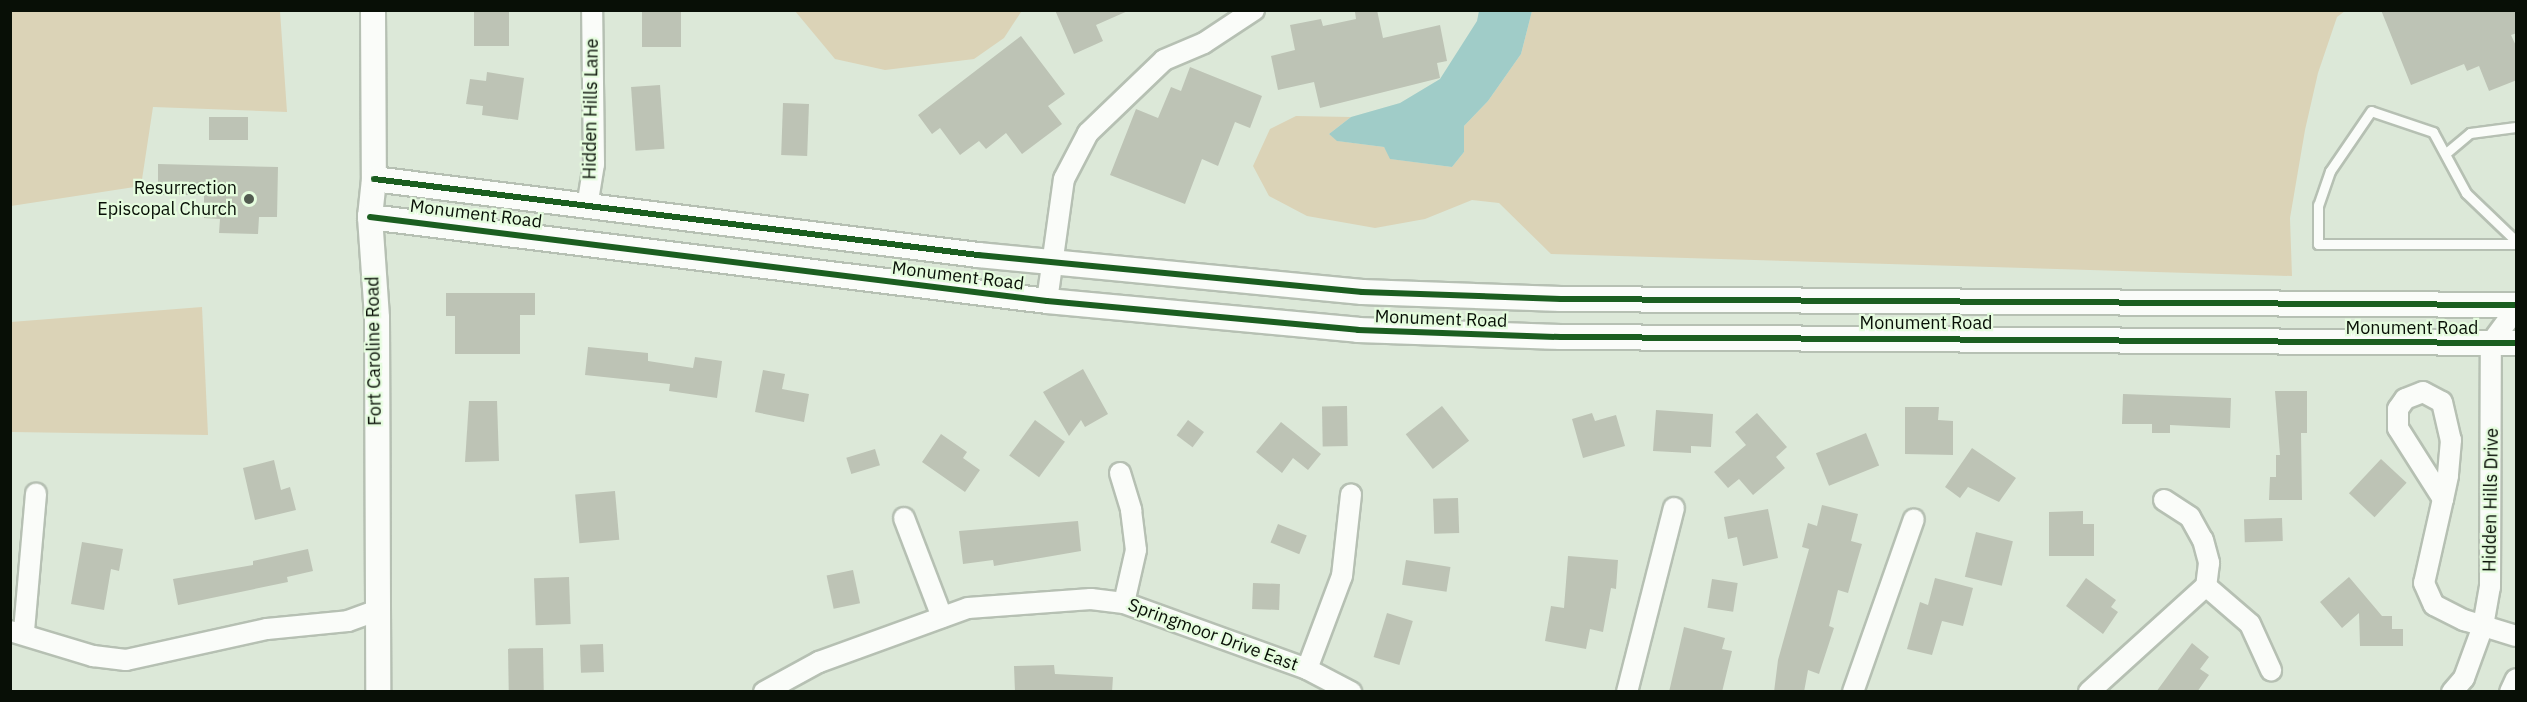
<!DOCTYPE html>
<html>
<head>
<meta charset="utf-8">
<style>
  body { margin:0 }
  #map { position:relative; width:2527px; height:702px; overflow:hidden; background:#dce8d8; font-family:"IBM Plex Sans",sans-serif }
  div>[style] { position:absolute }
  .green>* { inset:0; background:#dbd3b7 }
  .water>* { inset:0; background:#a0ccc8 }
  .building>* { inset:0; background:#bdc3b5; transform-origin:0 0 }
  .roads { filter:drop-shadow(2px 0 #b6c0b3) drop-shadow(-2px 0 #b6c0b3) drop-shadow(0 2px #b6c0b3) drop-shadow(0 -2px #b6c0b3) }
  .service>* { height:9px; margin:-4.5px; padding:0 4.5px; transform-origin:4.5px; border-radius:4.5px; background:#fafcf9 }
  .minor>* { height:20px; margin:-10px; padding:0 10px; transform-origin:10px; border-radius:10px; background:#fafcf9 }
  .tertiary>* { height:24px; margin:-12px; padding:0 12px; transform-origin:12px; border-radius:12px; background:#fafcf9 }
  .cycleway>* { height:6px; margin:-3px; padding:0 3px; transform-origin:3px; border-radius:3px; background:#1b5e20 }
  .dots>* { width:16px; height:16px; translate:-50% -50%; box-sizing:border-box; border:3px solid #e5fcde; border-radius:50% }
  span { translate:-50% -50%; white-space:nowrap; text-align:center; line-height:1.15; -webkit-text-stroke:4.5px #e5fcde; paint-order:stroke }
  .street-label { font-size:18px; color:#080f06 }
  .poi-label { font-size:18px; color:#080f06 }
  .right { translate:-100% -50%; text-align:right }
  .frame { position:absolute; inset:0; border:12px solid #080f06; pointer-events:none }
</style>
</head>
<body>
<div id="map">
  <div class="green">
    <i style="clip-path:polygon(11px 10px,280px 11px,287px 112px,153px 107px,141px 186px,11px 206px)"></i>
    <i style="clip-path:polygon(795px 11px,1021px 10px,1021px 12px,1004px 38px,974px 59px,885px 70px,835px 59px)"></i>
    <i style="clip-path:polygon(1532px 11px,2345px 11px,2337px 17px,2318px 73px,2305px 130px,2290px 218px,2292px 276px,1551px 254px,1499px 203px,1472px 200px,1425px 219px,1375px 228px,1307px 216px,1269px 196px,1253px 166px,1270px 129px,1296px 116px,1351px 117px,1329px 134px,1338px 141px,1384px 147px,1391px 159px,1452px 167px,1464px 152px,1464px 126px,1488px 101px,1521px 54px)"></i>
    <i style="clip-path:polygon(202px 307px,208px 435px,11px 432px,11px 322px)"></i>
  </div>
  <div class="water">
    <i style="clip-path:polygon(1479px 11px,1532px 11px,1521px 54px,1488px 101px,1464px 126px,1464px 152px,1452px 167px,1390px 159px,1384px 147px,1337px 141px,1329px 134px,1351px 117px,1400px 103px,1440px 79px,1477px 21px)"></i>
  </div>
  <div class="building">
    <i style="left:474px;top:10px;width:35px;height:36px"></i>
    <i style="left:642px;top:10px;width:39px;height:37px"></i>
    <i style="clip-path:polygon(1055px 10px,1130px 10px,1096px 25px,1103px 41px,1074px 54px)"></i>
    <i style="clip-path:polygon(1377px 10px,1383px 38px,1440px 25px,1447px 61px,1437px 63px,1440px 78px,1320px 108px,1314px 82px,1278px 90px,1271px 56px,1295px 50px,1290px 25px,1321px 19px,1323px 26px,1356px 19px,1355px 12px)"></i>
    <i style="clip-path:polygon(2381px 10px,2517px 10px,2517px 33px,2511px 35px,2517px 48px,2517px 80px,2489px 91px,2479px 66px,2467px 71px,2464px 64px,2411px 85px)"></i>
    <i style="clip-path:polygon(1021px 36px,1065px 94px,1048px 106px,1062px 124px,1022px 154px,1006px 133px,986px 149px,979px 141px,960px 155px,940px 128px,932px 134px,918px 115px)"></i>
    <i style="clip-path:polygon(1190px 67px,1262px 96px,1250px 128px,1235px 122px,1218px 166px,1202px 159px,1185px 204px,1110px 175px,1136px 109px,1158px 118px,1171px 87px,1181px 91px)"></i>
    <i style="clip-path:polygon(487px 72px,524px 78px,518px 120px,482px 115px,483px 106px,466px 104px,470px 79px,486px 81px)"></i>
    <i style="left:660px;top:85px;width:64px;height:29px;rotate:86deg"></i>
    <i style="left:783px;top:103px;width:26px;height:52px;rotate:2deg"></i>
    <i style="left:209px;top:117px;width:39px;height:23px"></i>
    <i style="clip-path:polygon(158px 164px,278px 167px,277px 217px,259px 217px,258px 234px,219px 233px,220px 219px,204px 218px,204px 195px,158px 195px)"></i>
    <i style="clip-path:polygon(446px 293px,535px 293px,535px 315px,520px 315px,520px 354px,455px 354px,455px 316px,446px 316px)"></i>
    <i style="clip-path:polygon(588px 347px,648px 353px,648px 361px,693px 368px,695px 357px,722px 361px,717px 398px,669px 391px,670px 384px,585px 375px)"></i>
    <i style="clip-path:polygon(1083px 369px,1108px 414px,1085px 427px,1081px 420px,1069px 436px,1043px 392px)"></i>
    <i style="clip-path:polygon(763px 370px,785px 374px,782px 389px,809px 394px,804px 422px,755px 412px)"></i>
    <i style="clip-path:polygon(2275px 391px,2307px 391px,2307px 433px,2301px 433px,2302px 500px,2269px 500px,2270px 477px,2276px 477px,2276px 455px,2280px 455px)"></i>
    <i style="clip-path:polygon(2123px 394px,2231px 398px,2230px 428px,2170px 425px,2170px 433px,2152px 433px,2152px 424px,2122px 424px)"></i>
    <i style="clip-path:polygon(469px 401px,497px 401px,499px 461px,465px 462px)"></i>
    <i style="left:1347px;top:406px;width:40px;height:25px;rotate:89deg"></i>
    <i style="left:1442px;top:406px;width:44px;height:46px;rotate:52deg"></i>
    <i style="clip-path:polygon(1905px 407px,1939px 407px,1938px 420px,1953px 421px,1953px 455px,1905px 454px)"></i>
    <i style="clip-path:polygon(1656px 410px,1713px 414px,1711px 447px,1691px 446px,1691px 453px,1653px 451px)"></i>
    <i style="clip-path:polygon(1592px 413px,1595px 421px,1616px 415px,1625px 446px,1583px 458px,1572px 419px)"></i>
    <i style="clip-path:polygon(1757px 413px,1787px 447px,1776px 457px,1785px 468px,1753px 495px,1739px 479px,1728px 488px,1714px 472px,1746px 445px,1735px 432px)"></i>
    <i style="left:1035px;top:420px;width:37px;height:44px;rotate:36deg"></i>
    <i style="left:1188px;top:420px;width:20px;height:19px;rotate:37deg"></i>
    <i style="clip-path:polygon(1281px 422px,1321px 454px,1308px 470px,1293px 458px,1282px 473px,1256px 452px)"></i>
    <i style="left:1866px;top:433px;width:35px;height:54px;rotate:68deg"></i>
    <i style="clip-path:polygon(941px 434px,967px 452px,963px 458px,980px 470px,965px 492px,922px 462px)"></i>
    <i style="clip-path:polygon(1972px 448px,2016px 478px,1999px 502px,1968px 487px,1960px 498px,1945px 487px)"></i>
    <i style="left:875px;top:449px;width:17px;height:30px;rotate:73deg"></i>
    <i style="left:2381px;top:459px;width:35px;height:47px;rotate:43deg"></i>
    <i style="clip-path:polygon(274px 460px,281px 490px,290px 487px,296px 510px,255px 520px,243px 468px)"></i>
    <i style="left:615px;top:491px;width:49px;height:40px;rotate:85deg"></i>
    <i style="left:1458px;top:498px;width:35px;height:25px;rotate:88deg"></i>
    <i style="clip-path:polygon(1822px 505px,1858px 514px,1851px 541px,1862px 544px,1857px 561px,1848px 593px,1838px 590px,1829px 626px,1834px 628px,1819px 674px,1808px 670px,1804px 692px,1774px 692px,1778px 660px,1809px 549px,1802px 547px,1808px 523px,1817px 526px)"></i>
    <i style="clip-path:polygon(1768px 509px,1778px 558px,1743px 566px,1737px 537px,1728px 539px,1724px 517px)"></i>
    <i style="clip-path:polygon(2083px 511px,2083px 524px,2094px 524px,2094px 556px,2049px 556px,2049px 512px)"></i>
    <i style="left:2282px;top:518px;width:23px;height:38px;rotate:88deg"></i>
    <i style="clip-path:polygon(1078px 521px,1081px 551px,994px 566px,993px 560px,963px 564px,959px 531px)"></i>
    <i style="left:1278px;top:524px;width:31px;height:20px;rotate:22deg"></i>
    <i style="left:1976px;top:532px;width:38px;height:46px;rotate:14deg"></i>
    <i style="clip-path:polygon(82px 542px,123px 549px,119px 571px,111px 569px,104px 610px,71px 604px)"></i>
    <i style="clip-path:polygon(308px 549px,313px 571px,287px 577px,288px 582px,178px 605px,173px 579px,253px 565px,253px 561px)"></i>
    <i style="clip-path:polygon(1568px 556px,1618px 560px,1616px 589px,1611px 588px,1603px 632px,1590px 629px,1586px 649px,1545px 641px,1551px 606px,1564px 608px)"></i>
    <i style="left:1406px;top:560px;width:45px;height:25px;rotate:9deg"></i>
    <i style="left:853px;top:570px;width:34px;height:27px;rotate:78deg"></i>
    <i style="left:569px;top:577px;width:47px;height:35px;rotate:88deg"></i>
    <i style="clip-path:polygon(2349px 577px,2382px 616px,2392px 616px,2392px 629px,2403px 629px,2403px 646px,2360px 646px,2359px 613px,2342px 628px,2320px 602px)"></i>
    <i style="clip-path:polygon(1935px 578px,1973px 588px,1963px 626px,1942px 621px,1932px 655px,1907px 649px,1920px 602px,1928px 605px)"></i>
    <i style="clip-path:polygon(2086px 578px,2116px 600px,2111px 607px,2118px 612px,2103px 634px,2066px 606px)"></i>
    <i style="left:1712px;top:579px;width:26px;height:29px;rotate:9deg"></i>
    <i style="left:1253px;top:583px;width:27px;height:26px;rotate:2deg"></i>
    <i style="left:1387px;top:613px;width:27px;height:46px;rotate:17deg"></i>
    <i style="clip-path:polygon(1684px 627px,1725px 638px,1722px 649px,1732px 651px,1722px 692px,1669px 692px)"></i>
    <i style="clip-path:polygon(2192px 643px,2209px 657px,2200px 669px,2209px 675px,2197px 692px,2156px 692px)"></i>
    <i style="left:603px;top:644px;width:28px;height:23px;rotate:88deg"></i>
    <i style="left:543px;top:648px;width:44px;height:35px;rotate:89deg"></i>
    <i style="clip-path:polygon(1054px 665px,1055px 674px,1113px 677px,1112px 692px,1015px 692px,1014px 666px)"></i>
  </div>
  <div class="roads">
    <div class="service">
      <i style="left:2446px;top:153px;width:31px;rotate:-40deg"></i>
      <i style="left:2470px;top:133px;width:46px;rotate:-7.4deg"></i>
      <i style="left:2516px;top:241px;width:69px;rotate:-136.2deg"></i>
      <i style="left:2466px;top:193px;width:69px;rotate:-118.4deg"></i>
      <i style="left:2433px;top:132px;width:65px;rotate:-161.3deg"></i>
      <i style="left:2371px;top:111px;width:73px;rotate:124.3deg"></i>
      <i style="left:2330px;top:171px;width:36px;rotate:109deg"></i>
      <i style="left:2318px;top:205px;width:39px;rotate:90deg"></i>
      <i style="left:2318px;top:244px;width:198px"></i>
    </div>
    <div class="minor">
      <i style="left:587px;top:207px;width:44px;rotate:-80.8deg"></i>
      <i style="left:594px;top:164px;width:154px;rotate:-90.7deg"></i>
      <i style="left:1047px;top:301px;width:123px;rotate:-82.1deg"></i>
      <i style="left:1064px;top:179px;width:52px;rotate:-62.4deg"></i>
      <i style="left:1088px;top:133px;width:105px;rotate:-43.8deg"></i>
      <i style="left:1164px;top:60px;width:43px;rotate:-23deg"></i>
      <i style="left:1204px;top:43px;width:60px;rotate:-33.4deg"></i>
      <i style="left:1120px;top:473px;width:39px;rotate:73deg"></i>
      <i style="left:1131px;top:510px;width:40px;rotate:82.9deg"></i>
      <i style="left:1136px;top:550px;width:54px;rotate:102.8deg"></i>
      <i style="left:2443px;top:499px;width:84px;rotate:-122.4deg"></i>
      <i style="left:2398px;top:428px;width:19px;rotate:-90deg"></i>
      <i style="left:2398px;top:409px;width:12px;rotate:-55deg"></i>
      <i style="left:2405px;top:399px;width:19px;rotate:-21deg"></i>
      <i style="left:2423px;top:392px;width:21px;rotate:28deg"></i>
      <i style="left:2442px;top:402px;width:39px;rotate:77deg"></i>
      <i style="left:2451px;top:440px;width:36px;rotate:95deg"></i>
      <i style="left:2448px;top:476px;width:24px;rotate:102deg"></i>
      <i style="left:2443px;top:499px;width:86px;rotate:102.7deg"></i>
      <i style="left:2424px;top:583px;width:24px;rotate:66deg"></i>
      <i style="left:2434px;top:605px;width:34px;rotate:27deg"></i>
      <i style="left:2464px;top:620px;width:54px;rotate:17.1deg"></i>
      <i style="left:2164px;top:500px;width:31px;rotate:33deg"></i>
      <i style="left:2190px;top:517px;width:26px;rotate:61deg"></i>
      <i style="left:2203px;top:540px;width:24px;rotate:75deg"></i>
      <i style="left:2209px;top:563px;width:23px;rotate:97deg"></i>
      <i style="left:904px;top:518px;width:106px;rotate:69deg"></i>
      <i style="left:2206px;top:586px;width:58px;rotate:40.8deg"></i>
      <i style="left:2250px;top:624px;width:51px;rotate:65.5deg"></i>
      <i style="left:10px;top:631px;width:87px;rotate:16.8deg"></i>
      <i style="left:93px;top:656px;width:33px;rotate:7deg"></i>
      <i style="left:126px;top:660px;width:144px;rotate:-12.4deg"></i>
      <i style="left:267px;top:629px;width:81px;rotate:-5.6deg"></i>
      <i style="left:348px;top:621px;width:30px;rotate:-20deg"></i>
      <i style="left:24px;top:631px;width:138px;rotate:-85deg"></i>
      <i style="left:1307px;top:669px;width:99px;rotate:-69.4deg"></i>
      <i style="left:1342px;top:576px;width:82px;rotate:-83.7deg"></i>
      <i style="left:764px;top:692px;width:63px;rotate:-28.6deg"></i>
      <i style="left:819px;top:662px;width:158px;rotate:-19.9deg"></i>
      <i style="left:968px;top:608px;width:123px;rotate:-4.2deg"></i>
      <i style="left:1091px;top:599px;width:33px;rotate:7deg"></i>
      <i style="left:1124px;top:603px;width:195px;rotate:19.8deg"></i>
      <i style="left:1307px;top:669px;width:50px;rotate:27.6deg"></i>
      <i style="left:1627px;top:692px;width:190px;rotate:-75.7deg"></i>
      <i style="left:1853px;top:692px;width:183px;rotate:-70.6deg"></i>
      <i style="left:2089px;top:692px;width:158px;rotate:-42.2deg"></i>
      <i style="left:2452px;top:692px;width:18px;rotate:-49deg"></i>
      <i style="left:2464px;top:678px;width:55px;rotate:-69.9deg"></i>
      <i style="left:2483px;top:626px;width:40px;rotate:-80deg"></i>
      <i style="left:2490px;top:587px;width:244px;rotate:-89.8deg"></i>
      <i style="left:2491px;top:343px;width:42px;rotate:-53.7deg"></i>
      <i style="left:2510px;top:692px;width:14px;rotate:-65deg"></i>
    </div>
    <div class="tertiary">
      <i style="left:373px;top:10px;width:169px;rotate:89.7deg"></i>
      <i style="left:374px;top:179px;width:38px;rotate:96deg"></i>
      <i style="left:370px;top:217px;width:101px;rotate:86deg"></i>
      <i style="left:377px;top:318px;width:374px;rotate:89.8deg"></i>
      <i style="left:374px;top:179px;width:609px;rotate:7.17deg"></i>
      <i style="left:978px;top:255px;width:386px;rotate:5.5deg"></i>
      <i style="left:1362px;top:292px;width:199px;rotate:2deg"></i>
      <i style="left:1561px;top:299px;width:955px;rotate:0.36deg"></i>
      <i style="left:370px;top:217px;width:682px;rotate:7.07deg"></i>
      <i style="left:1047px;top:301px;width:312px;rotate:5.3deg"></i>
      <i style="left:1358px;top:330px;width:203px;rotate:2deg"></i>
      <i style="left:1561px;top:337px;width:955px;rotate:0.36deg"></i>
    </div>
  </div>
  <div class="cycleway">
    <i style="left:374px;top:179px;width:609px;rotate:7.17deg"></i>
    <i style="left:978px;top:255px;width:386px;rotate:5.5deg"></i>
    <i style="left:1362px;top:292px;width:199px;rotate:2deg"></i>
    <i style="left:1561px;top:299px;width:955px;rotate:0.36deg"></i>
    <i style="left:370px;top:217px;width:682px;rotate:7.07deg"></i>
    <i style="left:1047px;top:301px;width:312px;rotate:5.3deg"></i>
    <i style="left:1358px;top:330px;width:203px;rotate:2deg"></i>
    <i style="left:1561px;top:337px;width:955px;rotate:0.36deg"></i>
  </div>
  <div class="dots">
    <i style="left:249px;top:199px;background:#525b50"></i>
  </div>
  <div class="street-label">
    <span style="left:591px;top:109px;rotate:-89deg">Hidden Hills Lane</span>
    <span style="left:476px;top:214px;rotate:7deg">Monument Road</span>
    <span style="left:958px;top:276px;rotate:7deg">Monument Road</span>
    <span style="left:1441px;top:319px;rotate:2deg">Monument Road</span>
    <span style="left:1926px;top:323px">Monument Road</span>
    <span style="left:2412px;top:328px">Monument Road</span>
    <span style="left:374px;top:351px;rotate:-91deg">Fort Caroline Road</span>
    <span style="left:2491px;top:500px;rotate:-89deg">Hidden Hills Drive</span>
    <span style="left:1213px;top:635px;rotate:20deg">Springmoor Drive East</span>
  </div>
  <div class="poi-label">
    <span class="right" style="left:237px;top:199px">Resurrection<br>Episcopal Church</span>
  </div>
  <div class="frame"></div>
</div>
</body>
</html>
